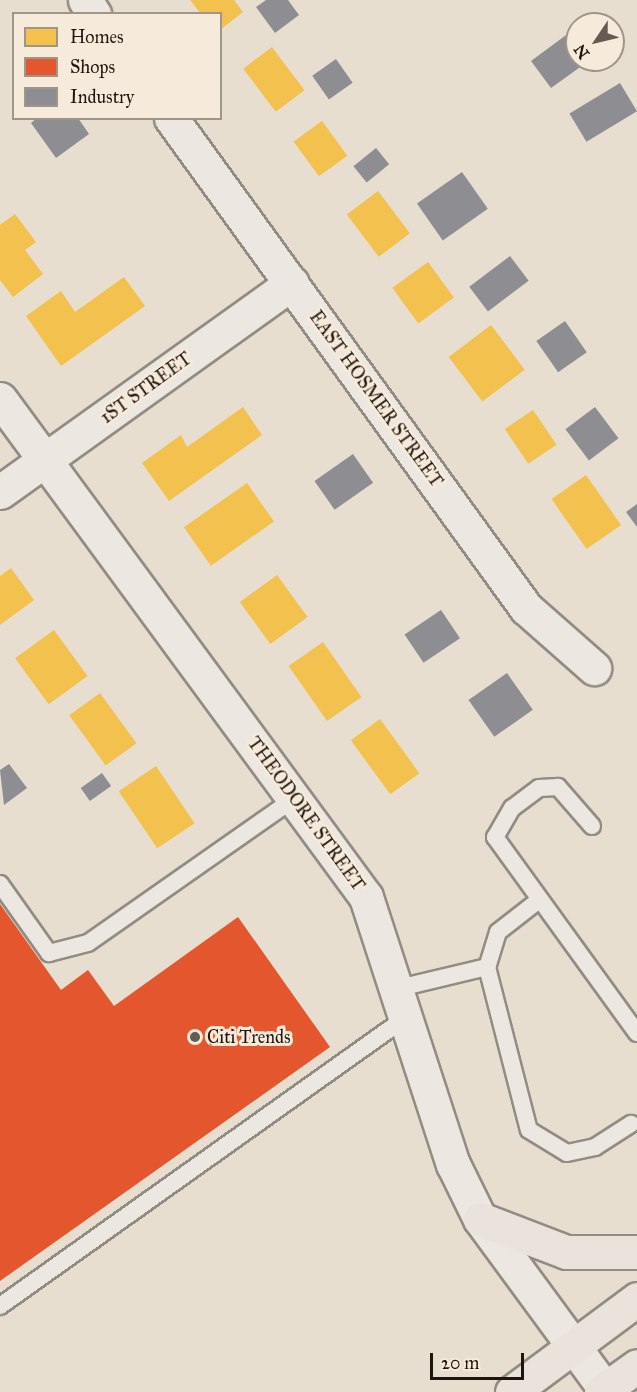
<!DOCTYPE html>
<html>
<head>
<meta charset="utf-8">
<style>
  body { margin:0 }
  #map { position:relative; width:637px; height:1392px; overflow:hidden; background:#e7ded0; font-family:"IM FELL Great Primer",serif }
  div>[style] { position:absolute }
  .homes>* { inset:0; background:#f2c14e; transform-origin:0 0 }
  .shops>* { inset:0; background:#e4572e }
  .industry>* { inset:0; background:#8d8d92; transform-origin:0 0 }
  .roads { filter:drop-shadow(2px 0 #928c83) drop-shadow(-2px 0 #928c83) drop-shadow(0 2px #928c83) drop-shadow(0 -2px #928c83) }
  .service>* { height:16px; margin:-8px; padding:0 8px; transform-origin:8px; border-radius:8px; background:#ece7e0 }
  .minor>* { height:33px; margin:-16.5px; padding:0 16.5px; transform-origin:16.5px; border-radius:16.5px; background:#ece7e0 }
  .primary>* { height:33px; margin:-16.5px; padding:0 16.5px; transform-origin:16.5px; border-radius:16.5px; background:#e9e3db }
  .dots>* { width:16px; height:16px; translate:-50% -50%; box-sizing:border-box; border:3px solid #f6eada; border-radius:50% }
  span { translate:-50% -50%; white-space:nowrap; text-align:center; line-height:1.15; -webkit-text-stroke:6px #f6eada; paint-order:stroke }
  .street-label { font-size:18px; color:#1f150f }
  .poi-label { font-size:18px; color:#1f150f }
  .left { translate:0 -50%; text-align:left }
  .legend { position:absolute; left:12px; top:12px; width:210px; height:108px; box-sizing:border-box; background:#f6eada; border:2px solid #a09589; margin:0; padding:8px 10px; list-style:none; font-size:18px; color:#1f150f }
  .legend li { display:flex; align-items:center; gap:12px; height:30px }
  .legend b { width:30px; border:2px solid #a09589 }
  .north { position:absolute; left:565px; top:12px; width:60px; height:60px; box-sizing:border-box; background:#f6eada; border:2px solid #a09589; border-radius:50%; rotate:235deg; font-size:16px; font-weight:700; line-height:24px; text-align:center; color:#1f150f }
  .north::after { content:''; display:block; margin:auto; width:21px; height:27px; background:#655b53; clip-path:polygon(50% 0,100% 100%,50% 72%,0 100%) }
  .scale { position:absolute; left:430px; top:1353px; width:94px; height:27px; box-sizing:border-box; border:3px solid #1f150f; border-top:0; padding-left:8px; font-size:18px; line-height:21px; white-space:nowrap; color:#1f150f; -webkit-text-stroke:4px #f6eada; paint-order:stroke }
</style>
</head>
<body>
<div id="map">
  <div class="homes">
    <i style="clip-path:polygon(190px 0,234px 0,243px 12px,220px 30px,220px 14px,201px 14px)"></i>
    <i style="left:272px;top:47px;width:54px;height:36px;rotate:53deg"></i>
    <i style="left:322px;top:121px;width:43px;height:35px;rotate:54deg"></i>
    <i style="left:378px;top:191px;width:53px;height:39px;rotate:53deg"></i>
    <i style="clip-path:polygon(15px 214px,36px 242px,25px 250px,43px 274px,13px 297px,0 280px,0 225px)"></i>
    <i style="left:428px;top:262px;width:44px;height:44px;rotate:54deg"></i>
    <i style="clip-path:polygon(124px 277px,145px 306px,61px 366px,26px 316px,61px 291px,75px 312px)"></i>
    <i style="left:491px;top:325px;width:56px;height:53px;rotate:53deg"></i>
    <i style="clip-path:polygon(243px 407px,262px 435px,169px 501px,142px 463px,181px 435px,187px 447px)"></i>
    <i style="left:533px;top:410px;width:42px;height:34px;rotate:56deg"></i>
    <i style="left:586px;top:475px;width:61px;height:42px;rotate:55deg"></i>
    <i style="left:247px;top:483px;width:47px;height:77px;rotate:55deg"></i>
    <i style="clip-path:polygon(11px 568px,34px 600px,0 625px,0 576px)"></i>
    <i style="left:277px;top:575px;width:52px;height:46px;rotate:54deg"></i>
    <i style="left:54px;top:630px;width:57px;height:48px;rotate:54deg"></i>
    <i style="left:323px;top:642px;width:67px;height:42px;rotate:55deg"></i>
    <i style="left:100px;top:693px;width:62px;height:38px;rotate:54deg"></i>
    <i style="left:380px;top:719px;width:67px;height:36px;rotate:54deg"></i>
    <i style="left:156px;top:766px;width:69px;height:45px;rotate:56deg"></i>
  </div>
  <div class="shops">
    <i style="clip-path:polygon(0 904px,61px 990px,88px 970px,114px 1006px,238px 917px,330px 1047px,0 1281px)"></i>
  </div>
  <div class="industry">
    <i style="clip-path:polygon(266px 0,288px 0,299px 15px,275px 33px,256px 7px)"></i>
    <i style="clip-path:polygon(577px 27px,577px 60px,590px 60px,551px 88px,531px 61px)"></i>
    <i style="left:336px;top:59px;width:29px;height:29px;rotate:55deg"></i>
    <i style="left:620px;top:83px;width:33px;height:59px;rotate:59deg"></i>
    <i style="clip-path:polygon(37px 118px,78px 118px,89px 134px,56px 158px,31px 123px)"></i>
    <i style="left:376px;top:148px;width:21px;height:29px;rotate:51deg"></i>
    <i style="left:462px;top:172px;width:45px;height:55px;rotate:55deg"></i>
    <i style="left:510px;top:256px;width:31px;height:51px;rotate:53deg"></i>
    <i style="left:565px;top:321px;width:38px;height:35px;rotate:55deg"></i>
    <i style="left:595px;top:407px;width:39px;height:37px;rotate:53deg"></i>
    <i style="left:353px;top:454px;width:35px;height:47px;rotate:55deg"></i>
    <i style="clip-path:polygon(637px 504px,637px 527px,626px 512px)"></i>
    <i style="left:441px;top:610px;width:34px;height:44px;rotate:56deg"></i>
    <i style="left:507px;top:673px;width:45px;height:47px;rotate:55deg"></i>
    <i style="clip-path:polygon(9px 764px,27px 788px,4px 805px,0 770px)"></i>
    <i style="left:102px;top:773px;width:16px;height:26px;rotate:55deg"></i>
  </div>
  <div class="roads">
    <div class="service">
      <i style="left:592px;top:826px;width:52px;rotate:-131.1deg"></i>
      <i style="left:558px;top:787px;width:19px;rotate:177deg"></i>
      <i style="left:539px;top:788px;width:34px;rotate:143deg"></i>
      <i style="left:512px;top:808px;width:34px;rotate:120deg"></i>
      <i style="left:495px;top:837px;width:242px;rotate:54.1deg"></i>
      <i style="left:0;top:884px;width:85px;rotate:54.6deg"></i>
      <i style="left:49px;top:953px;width:40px;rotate:-14.4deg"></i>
      <i style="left:88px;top:943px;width:251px;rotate:-35deg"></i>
      <i style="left:539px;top:900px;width:52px;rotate:142deg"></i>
      <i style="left:498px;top:932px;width:37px;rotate:107deg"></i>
      <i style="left:487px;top:967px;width:168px;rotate:75.6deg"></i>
      <i style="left:529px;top:1130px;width:44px;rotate:31.2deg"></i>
      <i style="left:567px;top:1153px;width:29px;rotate:-12deg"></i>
      <i style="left:595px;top:1147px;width:43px;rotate:-32.6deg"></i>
      <i style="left:399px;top:988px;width:90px;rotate:-13.4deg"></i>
      <i style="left:0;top:1306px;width:501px;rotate:-35.4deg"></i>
    </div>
    <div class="minor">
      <i style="left:85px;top:0;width:17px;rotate:57deg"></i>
      <i style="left:171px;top:118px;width:605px;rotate:54.08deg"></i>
      <i style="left:526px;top:608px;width:91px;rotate:41.4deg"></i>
      <i style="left:0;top:399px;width:618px;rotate:53.69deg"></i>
      <i style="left:366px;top:897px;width:281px;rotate:72deg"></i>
      <i style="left:453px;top:1164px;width:61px;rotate:63.9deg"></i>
      <i style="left:480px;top:1219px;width:215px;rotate:53.7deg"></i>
      <i style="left:0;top:492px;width:359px;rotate:-35.6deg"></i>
    </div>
    <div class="primary">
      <i style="left:480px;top:1219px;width:92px;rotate:21deg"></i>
      <i style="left:566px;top:1252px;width:71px"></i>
      <i style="left:512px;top:1392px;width:156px;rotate:-36.6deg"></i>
      <i style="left:601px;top:1392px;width:44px;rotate:-35.8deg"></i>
    </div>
  </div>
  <div class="dots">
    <i style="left:195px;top:1037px;background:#655b53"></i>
  </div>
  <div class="street-label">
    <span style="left:146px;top:388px;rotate:-36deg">1ST STREET</span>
    <span style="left:376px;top:399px;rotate:54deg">EAST HOSMER STREET</span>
    <span style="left:306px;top:814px;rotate:54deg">THEODORE STREET</span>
  </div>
  <div class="poi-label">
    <span class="left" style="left:207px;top:1037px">Citi Trends</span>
  </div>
  <ul class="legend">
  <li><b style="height:16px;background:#f2c14e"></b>Homes</li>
  <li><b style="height:16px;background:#e4572e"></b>Shops</li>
  <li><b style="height:16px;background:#8d8d92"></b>Industry</li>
  </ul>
  <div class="north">N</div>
  <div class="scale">20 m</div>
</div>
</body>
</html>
